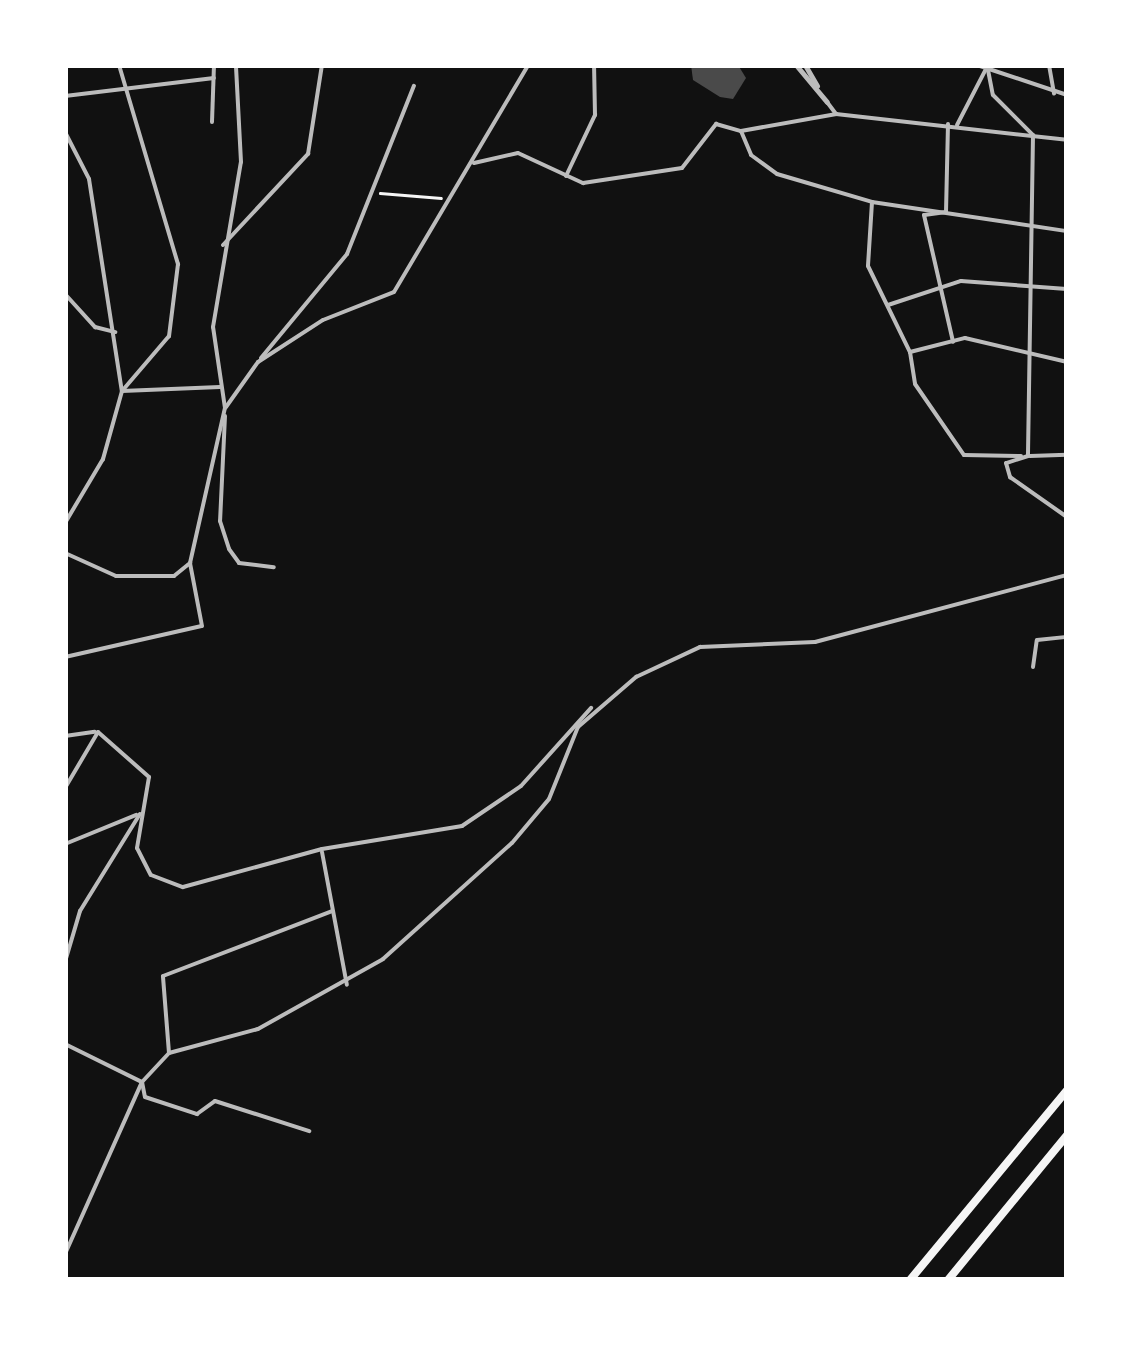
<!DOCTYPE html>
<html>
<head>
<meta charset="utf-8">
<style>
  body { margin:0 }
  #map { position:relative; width:1132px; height:1345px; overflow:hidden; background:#111; font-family:"Fira Sans",sans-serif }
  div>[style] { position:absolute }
  .building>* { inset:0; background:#4a4a4a }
  .path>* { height:2.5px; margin:-1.25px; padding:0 1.25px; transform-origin:1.25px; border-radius:1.25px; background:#f5f5f5 }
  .minor>* { height:4px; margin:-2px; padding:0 2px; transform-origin:2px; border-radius:2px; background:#bcbcbc }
  .tertiary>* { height:5px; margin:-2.5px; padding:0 2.5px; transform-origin:2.5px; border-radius:2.5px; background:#bcbcbc }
  .motorway>* { height:8px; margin:-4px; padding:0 4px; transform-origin:4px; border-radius:4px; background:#f5f5f5 }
  span { translate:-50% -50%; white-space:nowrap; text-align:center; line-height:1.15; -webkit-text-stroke:10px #fff; paint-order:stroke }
  .frame { position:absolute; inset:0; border:68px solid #fff; pointer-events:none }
</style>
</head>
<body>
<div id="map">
  <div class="building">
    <i style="clip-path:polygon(691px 65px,738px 65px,746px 78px,733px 99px,720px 97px,693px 80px)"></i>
  </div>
  <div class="path">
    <i style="left:380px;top:193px;width:61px;rotate:4.7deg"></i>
  </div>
  <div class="minor">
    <i style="left:119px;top:65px;width:208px;rotate:73.5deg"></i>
    <i style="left:178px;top:264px;width:73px;rotate:97.1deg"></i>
    <i style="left:169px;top:336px;width:72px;rotate:130.5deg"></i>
    <i style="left:977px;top:65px;width:95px;rotate:18.4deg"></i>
    <i style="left:1049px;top:65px;width:29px;rotate:80deg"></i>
    <i style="left:988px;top:70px;width:25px;rotate:79deg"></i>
    <i style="left:993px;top:95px;width:57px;rotate:45deg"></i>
    <i style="left:1033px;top:135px;width:321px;rotate:90.9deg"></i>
    <i style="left:1028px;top:456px;width:23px;rotate:162deg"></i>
    <i style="left:1006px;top:463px;width:15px;rotate:74deg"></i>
    <i style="left:1010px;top:477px;width:70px;rotate:35.1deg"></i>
    <i style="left:65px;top:96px;width:150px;rotate:-6.9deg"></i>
    <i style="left:827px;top:102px;width:15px;rotate:53deg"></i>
    <i style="left:836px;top:114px;width:232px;rotate:6.4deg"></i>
    <i style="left:212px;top:122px;width:57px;rotate:-88deg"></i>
    <i style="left:948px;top:124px;width:88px;rotate:91.3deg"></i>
    <i style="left:946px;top:212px;width:22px;rotate:172deg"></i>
    <i style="left:924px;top:215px;width:130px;rotate:77.1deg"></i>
    <i style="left:957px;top:125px;width:68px;rotate:-62.7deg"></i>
    <i style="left:741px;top:131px;width:26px;rotate:67deg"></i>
    <i style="left:751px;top:155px;width:32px;rotate:36deg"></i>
    <i style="left:777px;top:174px;width:99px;rotate:16.4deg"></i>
    <i style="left:872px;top:202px;width:197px;rotate:8.5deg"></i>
    <i style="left:65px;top:132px;width:53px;rotate:62.9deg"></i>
    <i style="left:89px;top:179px;width:215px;rotate:81.2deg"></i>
    <i style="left:122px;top:391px;width:71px;rotate:105.6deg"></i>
    <i style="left:103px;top:459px;width:74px;rotate:120.7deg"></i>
    <i style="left:474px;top:163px;width:45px;rotate:-12.8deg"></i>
    <i style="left:518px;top:153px;width:72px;rotate:24.8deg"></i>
    <i style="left:583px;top:183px;width:100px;rotate:-8.6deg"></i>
    <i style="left:682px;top:168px;width:56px;rotate:-52.3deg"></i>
    <i style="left:716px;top:124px;width:26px;rotate:16deg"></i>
    <i style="left:741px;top:131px;width:97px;rotate:-10.1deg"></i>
    <i style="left:566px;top:176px;width:68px;rotate:-64.6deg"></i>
    <i style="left:595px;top:115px;width:50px;rotate:-91.1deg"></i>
    <i style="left:872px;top:202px;width:64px;rotate:93.6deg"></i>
    <i style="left:868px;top:266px;width:96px;rotate:64deg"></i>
    <i style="left:910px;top:352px;width:32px;rotate:81deg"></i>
    <i style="left:915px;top:384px;width:86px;rotate:55.4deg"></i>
    <i style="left:964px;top:455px;width:57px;rotate:1deg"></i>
    <i style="left:223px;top:245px;width:125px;rotate:-47deg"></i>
    <i style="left:308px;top:154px;width:90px;rotate:-81.1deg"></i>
    <i style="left:65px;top:294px;width:45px;rotate:47.7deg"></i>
    <i style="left:95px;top:327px;width:21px;rotate:14deg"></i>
    <i style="left:888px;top:305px;width:77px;rotate:-18.2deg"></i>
    <i style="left:961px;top:281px;width:106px;rotate:4.3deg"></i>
    <i style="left:910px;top:352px;width:57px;rotate:-14.3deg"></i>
    <i style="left:965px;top:338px;width:105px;rotate:13.2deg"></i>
    <i style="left:261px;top:358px;width:135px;rotate:-50.4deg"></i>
    <i style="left:347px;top:254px;width:181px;rotate:-68.3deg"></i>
    <i style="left:122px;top:391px;width:98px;rotate:-2.3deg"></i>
    <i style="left:226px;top:407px;width:55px;rotate:-54.6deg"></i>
    <i style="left:258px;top:362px;width:77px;rotate:-32.9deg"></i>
    <i style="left:323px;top:320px;width:76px;rotate:-21.5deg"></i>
    <i style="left:394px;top:292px;width:264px;rotate:-59.4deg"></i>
    <i style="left:225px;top:416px;width:105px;rotate:92.7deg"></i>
    <i style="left:220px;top:521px;width:29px;rotate:72deg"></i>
    <i style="left:229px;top:549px;width:17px;rotate:54deg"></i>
    <i style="left:239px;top:563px;width:35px;rotate:7deg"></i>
    <i style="left:1030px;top:456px;width:37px;rotate:-2deg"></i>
    <i style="left:65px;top:553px;width:56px;rotate:24.3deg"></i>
    <i style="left:116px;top:576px;width:58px"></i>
    <i style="left:174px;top:576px;width:21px;rotate:-39deg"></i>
    <i style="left:65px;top:657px;width:140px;rotate:-12.8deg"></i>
    <i style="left:202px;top:626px;width:64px;rotate:-100.8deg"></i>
    <i style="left:190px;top:563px;width:159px;rotate:-77.3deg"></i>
    <i style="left:225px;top:408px;width:82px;rotate:-98.4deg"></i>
    <i style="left:213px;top:327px;width:167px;rotate:-80.4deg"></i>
    <i style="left:241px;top:162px;width:97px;rotate:-93deg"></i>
    <i style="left:1033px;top:667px;width:27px;rotate:-82deg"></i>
    <i style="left:1037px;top:640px;width:30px;rotate:-6deg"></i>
    <i style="left:98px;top:732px;width:68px;rotate:41.4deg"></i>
    <i style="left:149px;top:777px;width:72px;rotate:99.6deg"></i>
    <i style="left:137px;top:848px;width:30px;rotate:63deg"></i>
    <i style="left:151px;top:875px;width:34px;rotate:21deg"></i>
    <i style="left:183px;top:887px;width:144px;rotate:-15.3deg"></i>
    <i style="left:322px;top:849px;width:142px;rotate:-9.3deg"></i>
    <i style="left:462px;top:826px;width:71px;rotate:-34.1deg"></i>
    <i style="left:521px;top:786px;width:105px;rotate:-48.1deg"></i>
    <i style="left:65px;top:736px;width:30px;rotate:-8deg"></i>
    <i style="left:65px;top:788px;width:65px;rotate:-59.5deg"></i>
    <i style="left:65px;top:844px;width:77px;rotate:-22.2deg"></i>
    <i style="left:322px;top:852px;width:135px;rotate:79.4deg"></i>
    <i style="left:65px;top:962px;width:53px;rotate:-73.6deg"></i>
    <i style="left:80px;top:911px;width:114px;rotate:-58.3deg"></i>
    <i style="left:65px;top:1044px;width:86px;rotate:26.3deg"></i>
    <i style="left:142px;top:1082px;width:15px;rotate:79deg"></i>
    <i style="left:145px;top:1097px;width:55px;rotate:18.1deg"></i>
    <i style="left:197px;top:1114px;width:22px;rotate:-36deg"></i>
    <i style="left:215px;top:1101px;width:99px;rotate:17.7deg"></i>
    <i style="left:169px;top:1053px;width:92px;rotate:-15.1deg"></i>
    <i style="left:258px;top:1029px;width:143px;rotate:-29.2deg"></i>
    <i style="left:383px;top:959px;width:173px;rotate:-42deg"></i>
    <i style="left:512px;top:843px;width:57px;rotate:-49.9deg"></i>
    <i style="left:549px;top:799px;width:78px;rotate:-68.1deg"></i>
    <i style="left:578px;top:727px;width:77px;rotate:-40.8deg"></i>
    <i style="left:636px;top:677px;width:71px;rotate:-25.1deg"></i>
    <i style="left:700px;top:647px;width:115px;rotate:-2.5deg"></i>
    <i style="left:815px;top:642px;width:261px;rotate:-14.9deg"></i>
    <i style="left:65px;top:1254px;width:188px;rotate:-65.9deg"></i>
    <i style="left:142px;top:1082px;width:40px;rotate:-47deg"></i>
    <i style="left:169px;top:1053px;width:77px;rotate:-94.5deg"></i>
    <i style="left:163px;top:976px;width:181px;rotate:-21deg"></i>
  </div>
  <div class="tertiary">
    <i style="left:796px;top:65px;width:48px;rotate:50deg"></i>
    <i style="left:805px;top:65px;width:24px;rotate:60deg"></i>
  </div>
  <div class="motorway">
    <i style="left:910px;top:1280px;width:246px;rotate:-50.4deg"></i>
    <i style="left:948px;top:1280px;width:188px;rotate:-50.6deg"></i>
  </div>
  <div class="frame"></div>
</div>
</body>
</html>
